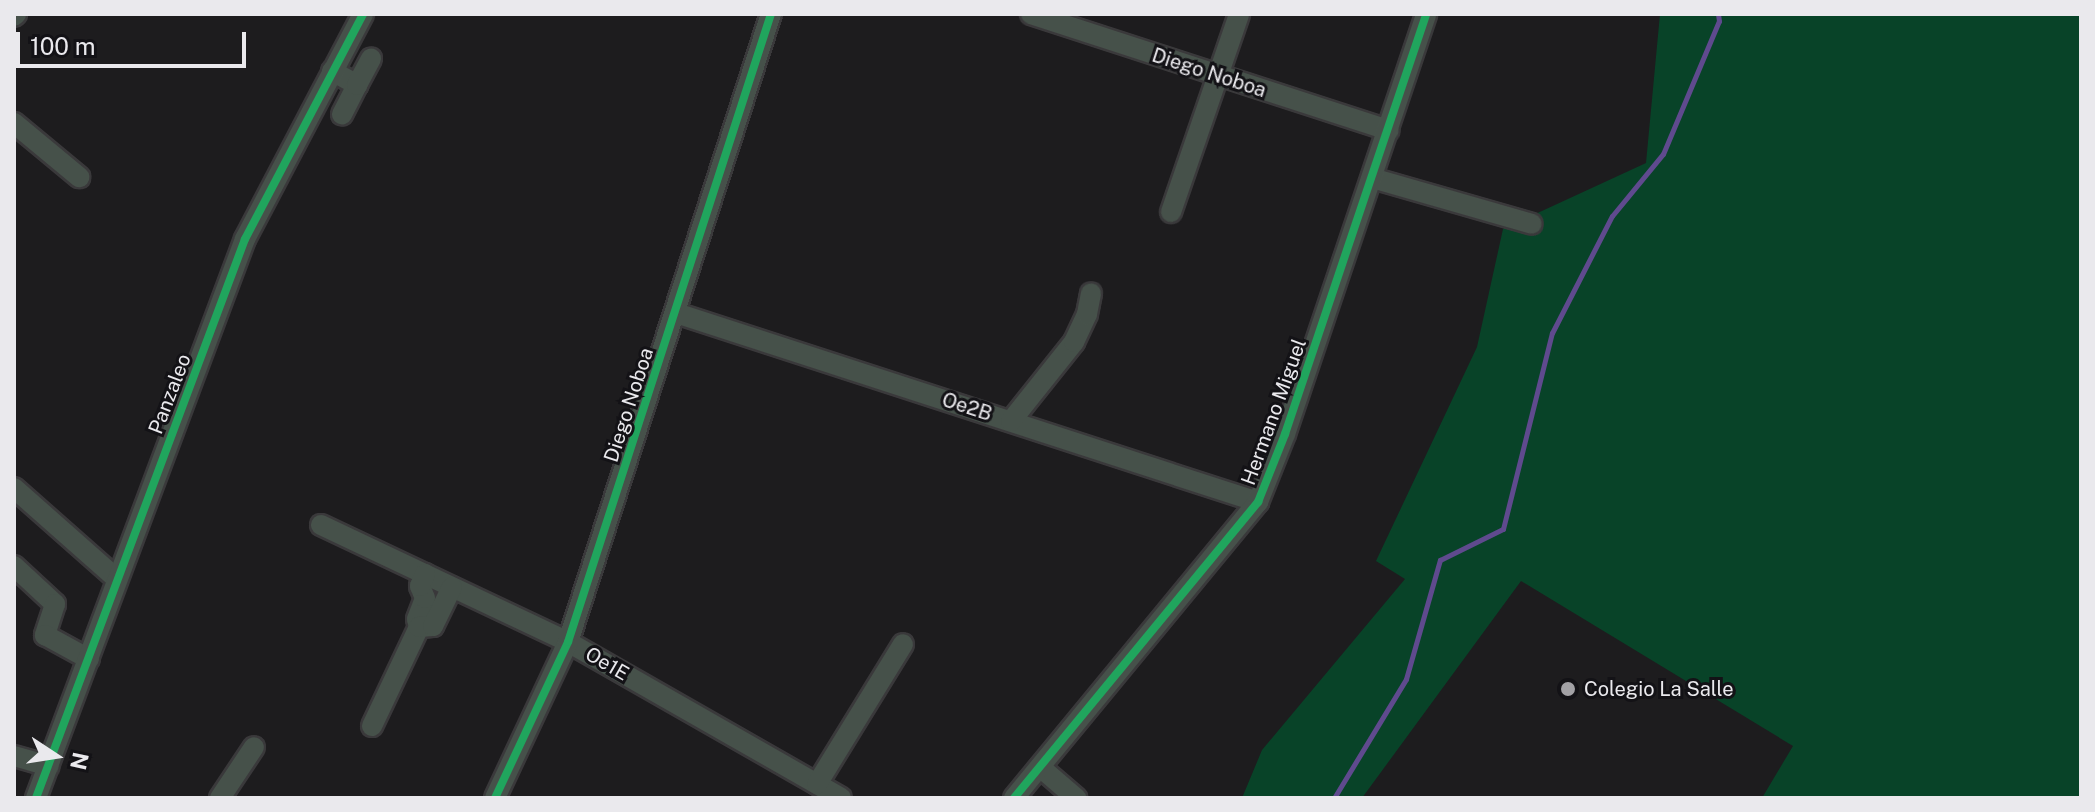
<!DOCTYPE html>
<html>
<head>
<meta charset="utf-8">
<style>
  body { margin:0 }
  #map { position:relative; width:2095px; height:812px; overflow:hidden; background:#1d1c1e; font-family:"Public Sans",sans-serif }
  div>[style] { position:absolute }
  .green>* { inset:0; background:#084328 }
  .stream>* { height:5px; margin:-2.5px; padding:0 2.5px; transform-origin:2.5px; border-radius:2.5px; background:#5f4a8e }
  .roads { filter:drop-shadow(2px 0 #3a393b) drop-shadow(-2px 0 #3a393b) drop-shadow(0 2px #3a393b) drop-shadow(0 -2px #3a393b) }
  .minor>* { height:20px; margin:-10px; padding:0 10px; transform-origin:10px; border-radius:10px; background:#46514a }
  .cycleway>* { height:8px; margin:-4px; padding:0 4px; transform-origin:4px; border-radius:4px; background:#20a55d }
  .dots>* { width:22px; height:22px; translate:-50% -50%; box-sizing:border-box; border:4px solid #131216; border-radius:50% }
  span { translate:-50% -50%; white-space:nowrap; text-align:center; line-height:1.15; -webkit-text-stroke:6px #131216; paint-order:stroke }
  .street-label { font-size:20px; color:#eae9ed }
  .poi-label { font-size:20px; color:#eae9ed }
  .left { translate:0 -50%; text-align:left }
  .frame { position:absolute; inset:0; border:16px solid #eae9ed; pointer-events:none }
  .north { position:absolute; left:16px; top:716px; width:80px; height:80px; -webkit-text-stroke:6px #131216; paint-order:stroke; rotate:102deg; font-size:22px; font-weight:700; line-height:32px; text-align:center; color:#eae9ed }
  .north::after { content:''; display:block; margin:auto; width:28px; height:36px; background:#eae9ed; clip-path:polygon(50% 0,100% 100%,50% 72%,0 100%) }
  .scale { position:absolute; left:16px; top:32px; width:230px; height:36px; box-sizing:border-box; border:4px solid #eae9ed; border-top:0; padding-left:10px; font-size:24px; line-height:28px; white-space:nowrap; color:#eae9ed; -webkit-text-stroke:6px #131216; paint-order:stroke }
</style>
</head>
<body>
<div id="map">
  <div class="green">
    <i style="clip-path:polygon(1660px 14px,2081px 14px,2081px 798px,1762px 798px,1793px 746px,1521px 581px,1362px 798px,1242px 798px,1262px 750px,1405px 579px,1376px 561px,1477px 347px,1503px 229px,1646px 163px)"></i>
  </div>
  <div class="stream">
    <i style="left:1334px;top:798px;width:139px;rotate:-58.8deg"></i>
    <i style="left:1406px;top:679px;width:124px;rotate:-74.1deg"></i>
    <i style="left:1440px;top:560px;width:70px;rotate:-26.2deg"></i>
    <i style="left:1503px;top:529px;width:202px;rotate:-76deg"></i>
    <i style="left:1552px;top:333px;width:131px;rotate:-62.9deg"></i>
    <i style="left:1612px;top:216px;width:80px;rotate:-50.6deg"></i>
    <i style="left:1663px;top:154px;width:144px;rotate:-67.2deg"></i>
    <i style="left:1719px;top:21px;width:7px;rotate:-98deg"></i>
  </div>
  <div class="roads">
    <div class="minor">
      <i style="left:1031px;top:14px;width:376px;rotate:18deg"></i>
      <i style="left:14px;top:16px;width:3px;rotate:-45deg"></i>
      <i style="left:332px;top:71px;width:29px;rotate:29deg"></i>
      <i style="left:357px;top:85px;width:33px;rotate:117deg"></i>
      <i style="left:357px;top:85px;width:30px;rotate:-62deg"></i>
      <i style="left:14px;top:123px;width:85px;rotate:39.7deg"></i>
      <i style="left:1372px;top:178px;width:166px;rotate:16deg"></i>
      <i style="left:1171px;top:212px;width:209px;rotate:-71deg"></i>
      <i style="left:676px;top:313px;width:612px;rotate:17.99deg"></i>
      <i style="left:1011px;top:421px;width:101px;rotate:-51.4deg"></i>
      <i style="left:1074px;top:342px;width:31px;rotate:-65deg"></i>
      <i style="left:1087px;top:314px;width:21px;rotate:-79deg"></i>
      <i style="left:14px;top:488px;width:137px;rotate:41.5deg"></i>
      <i style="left:321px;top:525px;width:273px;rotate:25.3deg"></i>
      <i style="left:568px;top:642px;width:314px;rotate:29.7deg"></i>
      <i style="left:14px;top:566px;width:56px;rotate:42.8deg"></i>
      <i style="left:55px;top:604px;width:33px;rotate:108deg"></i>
      <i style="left:45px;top:635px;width:50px;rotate:28.6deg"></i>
      <i style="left:419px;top:627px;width:8px;rotate:-104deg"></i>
      <i style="left:417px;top:619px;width:22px;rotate:-69deg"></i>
      <i style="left:425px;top:598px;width:13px;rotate:-113deg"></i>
      <i style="left:420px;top:586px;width:13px;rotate:-67deg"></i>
      <i style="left:372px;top:726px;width:110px;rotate:-64.6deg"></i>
      <i style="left:419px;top:627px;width:14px;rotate:-4deg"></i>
      <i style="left:433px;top:626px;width:43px;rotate:-64deg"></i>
      <i style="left:14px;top:756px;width:36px;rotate:16deg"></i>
      <i style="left:1040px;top:767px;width:48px;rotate:40.7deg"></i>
      <i style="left:817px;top:784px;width:164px;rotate:-58.4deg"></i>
      <i style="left:36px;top:798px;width:597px;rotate:-69.5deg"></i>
      <i style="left:245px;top:239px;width:254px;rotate:-62.3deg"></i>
      <i style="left:220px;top:798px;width:61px;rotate:-56.3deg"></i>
      <i style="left:495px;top:798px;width:172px;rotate:-64.9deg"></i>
      <i style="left:568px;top:642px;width:660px;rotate:-72.09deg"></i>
      <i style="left:1014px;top:798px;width:384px;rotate:-50.5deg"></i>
      <i style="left:1258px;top:502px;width:73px;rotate:-68.3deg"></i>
      <i style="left:1285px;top:434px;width:443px;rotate:-71.4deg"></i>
    </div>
  </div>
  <div class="cycleway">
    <i style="left:36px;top:798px;width:597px;rotate:-69.5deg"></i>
    <i style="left:245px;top:239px;width:254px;rotate:-62.3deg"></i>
    <i style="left:495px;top:798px;width:172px;rotate:-64.9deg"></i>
    <i style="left:568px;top:642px;width:660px;rotate:-72.09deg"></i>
    <i style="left:1014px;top:798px;width:384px;rotate:-50.5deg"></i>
    <i style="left:1258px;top:502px;width:73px;rotate:-68.3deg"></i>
    <i style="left:1285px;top:434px;width:443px;rotate:-71.4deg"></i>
  </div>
  <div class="dots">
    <i style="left:1568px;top:689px;background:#a2a1a5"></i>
  </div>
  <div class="street-label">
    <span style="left:1209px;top:73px;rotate:18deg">Diego Noboa</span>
    <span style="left:170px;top:394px;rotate:-69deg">Panzaleo</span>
    <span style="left:629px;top:405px;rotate:-72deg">Diego Noboa</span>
    <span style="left:967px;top:407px;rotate:18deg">Oe2B</span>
    <span style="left:1274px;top:412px;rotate:-70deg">Hermano Miguel</span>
    <span style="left:607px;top:664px;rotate:30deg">Oe1E</span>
  </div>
  <div class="poi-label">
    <span class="left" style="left:1584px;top:689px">Colegio La Salle</span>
  </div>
  <div class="frame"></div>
  <div class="north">N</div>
  <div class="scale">100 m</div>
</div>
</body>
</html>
